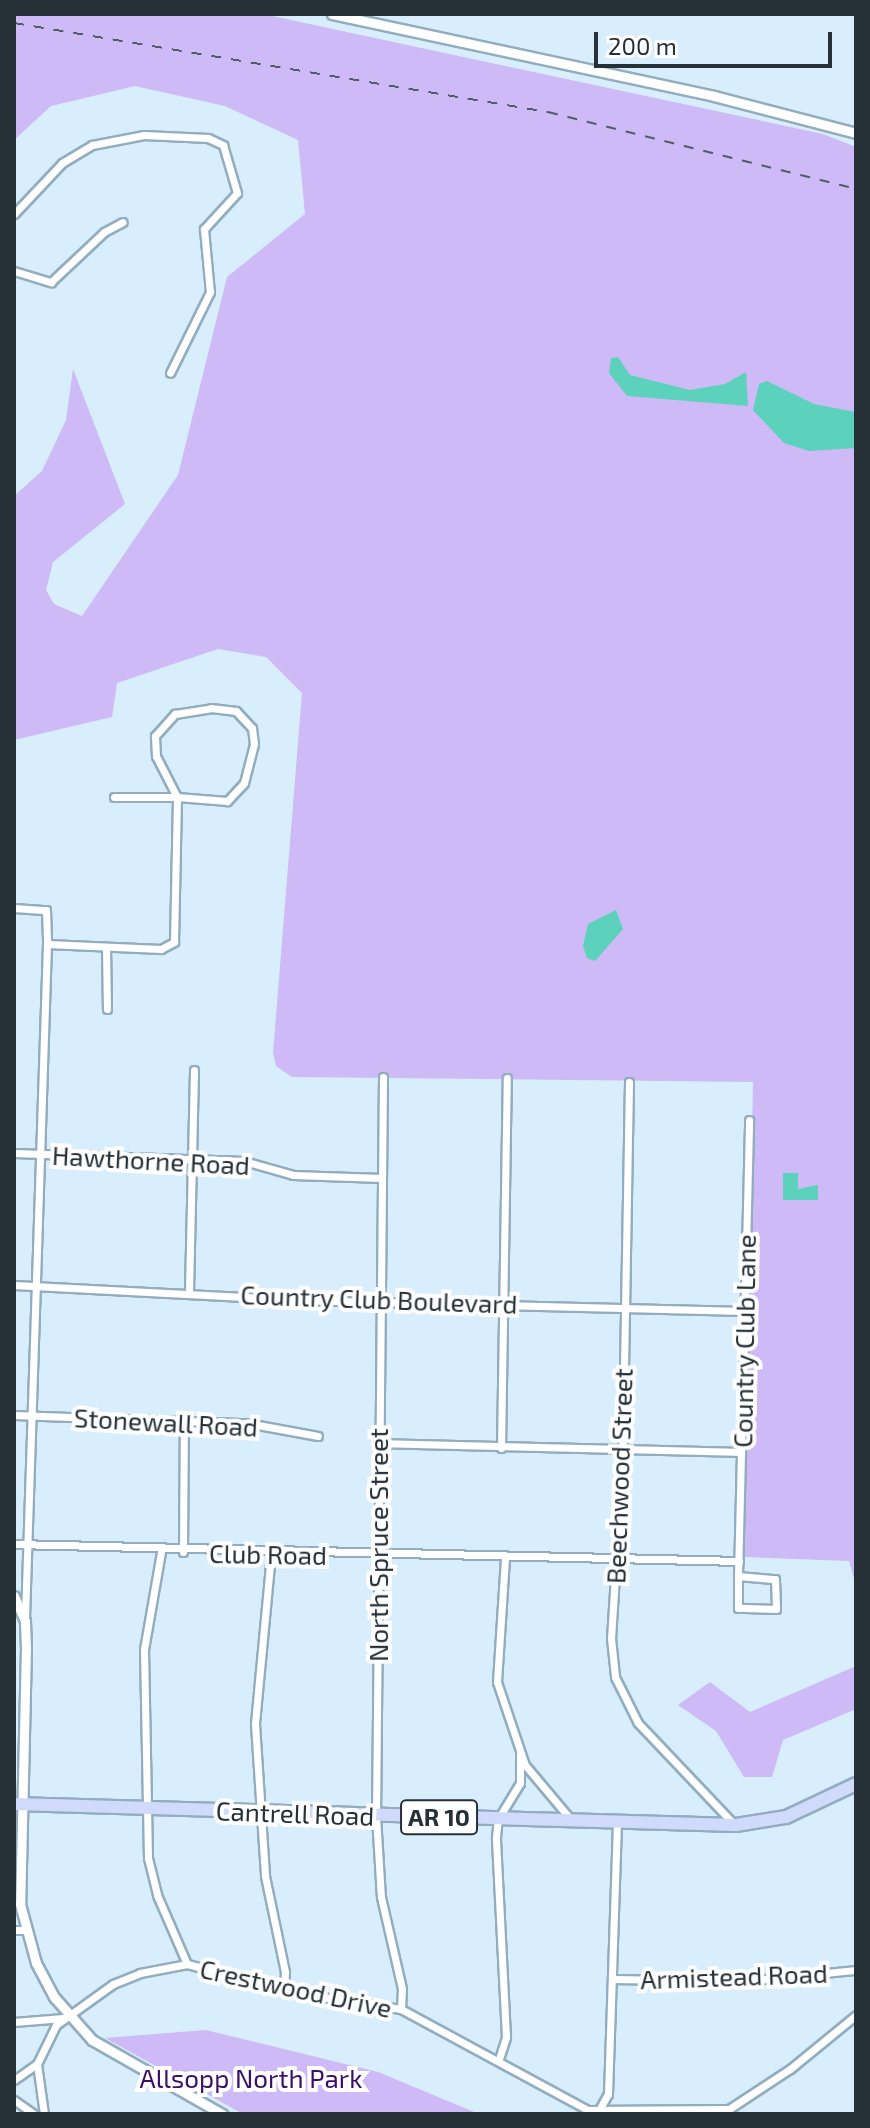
<!DOCTYPE html>
<html>
<head>
<meta charset="utf-8">
<style>
  body { margin:0 }
  #map { position:relative; width:870px; height:2128px; overflow:hidden; background:#d8eefd; font-family:"Exo 2",sans-serif }
  div>[style] { position:absolute }
  .green>* { inset:0; background:#cdbaf6 }
  .water>* { inset:0; background:#5cd1bb }
  .roads { filter:drop-shadow(2px 0 #92adbf) drop-shadow(-2px 0 #92adbf) drop-shadow(0 2px #92adbf) drop-shadow(0 -2px #92adbf) }
  .minor>* { height:7px; margin:-3.5px; padding:0 3.5px; transform-origin:3.5px; border-radius:3.5px; background:#fff }
  .tertiary>* { height:9px; margin:-4.5px; padding:0 4.5px; transform-origin:4.5px; border-radius:4.5px; background:#fff }
  .primary>* { height:12px; margin:-6px; padding:0 6px; transform-origin:6px; border-radius:6px; background:#d0dbfb }
  .rail>* { height:2px; margin-top:-1px; transform-origin:0; background:repeating-linear-gradient(90deg,#4f5d66 0 10px,transparent 0 20px) }
  span { translate:-50% -50%; white-space:nowrap; text-align:center; line-height:1.15; -webkit-text-stroke:8px #fff; paint-order:stroke }
  .shield-label span { padding:2px 6px; background:#fff; border:2px solid; border-radius:6px; -webkit-text-stroke-width:0 }
  .shield-label { font-size:24px; color:#253037; font-weight:700 }
  .street-label { font-size:26px; color:#253037 }
  .park-label { font-size:26px; color:#3a0f69 }
  .frame { position:absolute; inset:0; border:16px solid #253037; pointer-events:none }
  .scale { position:absolute; left:594px; top:32px; width:238px; height:36px; box-sizing:border-box; border:4px solid #253037; border-top:0; padding-left:10px; font-size:24px; line-height:28px; white-space:nowrap; color:#253037; -webkit-text-stroke:6px #fff; paint-order:stroke }
</style>
</head>
<body>
<div id="map">
  <div class="green">
    <i style="clip-path:polygon(14px 14px,263px 14px,823px 134px,856px 147px,856px 1586px,849px 1561px,744px 1557px,753px 1082px,292px 1077px,276px 1066px,273px 1053px,302px 693px,266px 657px,218px 649px,117px 683px,112px 717px,14px 740px,14px 496px,42px 471px,66px 420px,73px 369px,125px 504px,53px 562px,46px 590px,54px 604px,82px 616px,178px 475px,227px 277px,305px 214px,298px 140px,225px 106px,135px 86px,51px 106px,14px 140px)"></i>
    <i style="clip-path:polygon(856px 1666px,856px 1709px,783px 1740px,772px 1777px,744px 1777px,716px 1731px,678px 1705px,710px 1682px,750px 1712px)"></i>
    <i style="clip-path:polygon(206px 2030px,378px 2072px,479px 2114px,243px 2114px,105px 2038px)"></i>
  </div>
  <div class="water">
    <i style="clip-path:polygon(618px 357px,630px 375px,690px 390px,725px 384px,746px 372px,748px 406px,627px 396px,609px 373px,611px 358px)"></i>
    <i style="clip-path:polygon(767px 381px,814px 404px,856px 412px,856px 448px,809px 451px,784px 443px,753px 410px,759px 384px)"></i>
    <i style="clip-path:polygon(616px 910px,623px 929px,595px 961px,587px 958px,583px 946px,588px 924px)"></i>
    <i style="clip-path:polygon(783px 1173px,798px 1173px,798px 1189px,818px 1185px,818px 1200px,783px 1200px)"></i>
  </div>
  <div class="roads">
    <div class="minor">
      <i style="left:14px;top:214px;width:70px;rotate:-46.7deg"></i>
      <i style="left:62px;top:163px;width:35px;rotate:-31deg"></i>
      <i style="left:92px;top:145px;width:53px;rotate:-10.9deg"></i>
      <i style="left:144px;top:135px;width:64px;rotate:2.7deg"></i>
      <i style="left:208px;top:138px;width:17px;rotate:25deg"></i>
      <i style="left:223px;top:145px;width:50px;rotate:73.7deg"></i>
      <i style="left:237px;top:193px;width:49px;rotate:132.5deg"></i>
      <i style="left:204px;top:229px;width:63px;rotate:84.6deg"></i>
      <i style="left:210px;top:292px;width:90px;rotate:116.3deg"></i>
      <i style="left:14px;top:271px;width:39px;rotate:17deg"></i>
      <i style="left:51px;top:282px;width:73px;rotate:-43.3deg"></i>
      <i style="left:104px;top:232px;width:21px;rotate:-28deg"></i>
      <i style="left:211px;top:708px;width:25px;rotate:7deg"></i>
      <i style="left:236px;top:711px;width:23px;rotate:47deg"></i>
      <i style="left:252px;top:728px;width:16px;rotate:83deg"></i>
      <i style="left:254px;top:744px;width:40px;rotate:104.4deg"></i>
      <i style="left:244px;top:783px;width:25px;rotate:133deg"></i>
      <i style="left:227px;top:801px;width:50px;rotate:-175.4deg"></i>
      <i style="left:177px;top:797px;width:46px;rotate:-117.1deg"></i>
      <i style="left:156px;top:756px;width:20px;rotate:-93deg"></i>
      <i style="left:155px;top:736px;width:30px;rotate:-48deg"></i>
      <i style="left:175px;top:714px;width:36px;rotate:-9deg"></i>
      <i style="left:14px;top:908px;width:32px;rotate:4deg"></i>
      <i style="left:46px;top:910px;width:34px;rotate:88deg"></i>
      <i style="left:47px;top:944px;width:675px;rotate:91.87deg"></i>
      <i style="left:47px;top:944px;width:114px;rotate:2.5deg"></i>
      <i style="left:161px;top:949px;width:15px;rotate:-28deg"></i>
      <i style="left:174px;top:942px;width:145px;rotate:-88.8deg"></i>
      <i style="left:177px;top:797px;width:63px;rotate:180deg"></i>
      <i style="left:106px;top:947px;width:62px;rotate:89.1deg"></i>
      <i style="left:383px;top:1077px;width:739px;rotate:90.54deg"></i>
      <i style="left:376px;top:1816px;width:81px;rotate:86.5deg"></i>
      <i style="left:381px;top:1897px;width:94px;rotate:77.1deg"></i>
      <i style="left:402px;top:1989px;width:20px;rotate:93deg"></i>
      <i style="left:629px;top:1082px;width:382px;rotate:91deg"></i>
      <i style="left:622px;top:1464px;width:174px;rotate:93.6deg"></i>
      <i style="left:611px;top:1638px;width:39px;rotate:84deg"></i>
      <i style="left:615px;top:1677px;width:51px;rotate:63.4deg"></i>
      <i style="left:638px;top:1723px;width:139px;rotate:46.5deg"></i>
      <i style="left:14px;top:1153px;width:230px;rotate:2deg"></i>
      <i style="left:244px;top:1161px;width:51px;rotate:15.9deg"></i>
      <i style="left:293px;top:1175px;width:89px;rotate:1.9deg"></i>
      <i style="left:14px;top:1285px;width:283px;rotate:3deg"></i>
      <i style="left:297px;top:1300px;width:448px;rotate:1.4deg"></i>
      <i style="left:189px;top:1291px;width:221px;rotate:-88.7deg"></i>
      <i style="left:14px;top:1415px;width:233px;rotate:2deg"></i>
      <i style="left:247px;top:1423px;width:72px;rotate:10.4deg"></i>
      <i style="left:378px;top:1443px;width:363px;rotate:1.4deg"></i>
      <i style="left:501px;top:1448px;width:370px;rotate:-89.1deg"></i>
      <i style="left:14px;top:1544px;width:725px;rotate:1.34deg"></i>
      <i style="left:161px;top:1552px;width:98px;rotate:99.9deg"></i>
      <i style="left:144px;top:1649px;width:209px;rotate:88.9deg"></i>
      <i style="left:148px;top:1858px;width:38px;rotate:76deg"></i>
      <i style="left:157px;top:1895px;width:75px;rotate:66.5deg"></i>
      <i style="left:183px;top:1552px;width:130px;rotate:-89.6deg"></i>
      <i style="left:271px;top:1554px;width:171px;rotate:95.4deg"></i>
      <i style="left:255px;top:1724px;width:152px;rotate:86.2deg"></i>
      <i style="left:265px;top:1876px;width:98px;rotate:78.2deg"></i>
      <i style="left:285px;top:1972px;width:17px;rotate:93deg"></i>
      <i style="left:505px;top:1558px;width:124px;rotate:93.7deg"></i>
      <i style="left:497px;top:1682px;width:88px;rotate:71.4deg"></i>
      <i style="left:525px;top:1765px;width:73px;rotate:50deg"></i>
      <i style="left:738px;top:1576px;width:456px;rotate:-88.6deg"></i>
      <i style="left:738px;top:1576px;width:37px;rotate:5deg"></i>
      <i style="left:775px;top:1579px;width:30px;rotate:88deg"></i>
      <i style="left:776px;top:1609px;width:38px;rotate:-178deg"></i>
      <i style="left:738px;top:1608px;width:32px;rotate:-90deg"></i>
      <i style="left:14px;top:1930px;width:11px"></i>
      <i style="left:612px;top:1979px;width:133px;rotate:0.9deg"></i>
      <i style="left:745px;top:1981px;width:112px;rotate:-5.7deg"></i>
      <i style="left:14px;top:2022px;width:49px;rotate:-4.7deg"></i>
      <i style="left:499px;top:2059px;width:23px;rotate:-72deg"></i>
      <i style="left:506px;top:2037px;width:200px;rotate:-92.9deg"></i>
      <i style="left:496px;top:1837px;width:18px;rotate:-84deg"></i>
      <i style="left:498px;top:1819px;width:42px;rotate:-58.6deg"></i>
      <i style="left:520px;top:1783px;width:29px;rotate:-90deg"></i>
      <i style="left:37px;top:2064px;width:50px;rotate:82deg"></i>
      <i style="left:14px;top:2080px;width:28px;rotate:-35deg"></i>
      <i style="left:37px;top:2064px;width:43px;rotate:-64deg"></i>
      <i style="left:56px;top:2025px;width:70px;rotate:-35.7deg"></i>
      <i style="left:113px;top:1984px;width:29px;rotate:-22deg"></i>
      <i style="left:140px;top:1973px;width:48px;rotate:-10.8deg"></i>
      <i style="left:187px;top:1964px;width:119px;rotate:14.6deg"></i>
      <i style="left:302px;top:1994px;width:100px;rotate:8.6deg"></i>
      <i style="left:401px;top:2009px;width:213px;rotate:28.4deg"></i>
      <i style="left:588px;top:2110px;width:141px;rotate:-0.4deg"></i>
      <i style="left:729px;top:2109px;width:73px;rotate:-33.3deg"></i>
      <i style="left:790px;top:2069px;width:85px;rotate:-39.3deg"></i>
      <i style="left:14px;top:2100px;width:24px;rotate:35deg"></i>
      <i style="left:599px;top:2110px;width:18px;rotate:-61deg"></i>
      <i style="left:608px;top:2094px;width:271px;rotate:-88.1deg"></i>
    </div>
    <div class="tertiary">
      <i style="left:332px;top:14px;width:391px;rotate:12.1deg"></i>
      <i style="left:714px;top:96px;width:147px;rotate:14.6deg"></i>
      <i style="left:14px;top:1596px;width:27px;rotate:66deg"></i>
      <i style="left:25px;top:1621px;width:26px;rotate:88deg"></i>
      <i style="left:26px;top:1647px;width:257px;rotate:91.3deg"></i>
      <i style="left:20px;top:1904px;width:61px;rotate:74.8deg"></i>
      <i style="left:36px;top:1963px;width:40px;rotate:62deg"></i>
      <i style="left:55px;top:1998px;width:56px;rotate:48.6deg"></i>
      <i style="left:92px;top:2040px;width:150px;rotate:29.6deg"></i>
    </div>
    <div class="primary">
      <i style="left:14px;top:1804px;width:722px;rotate:1.67deg"></i>
      <i style="left:736px;top:1825px;width:51px;rotate:-9.1deg"></i>
      <i style="left:786px;top:1817px;width:77px;rotate:-25.2deg"></i>
    </div>
  </div>
  <div class="rail">
    <i style="left:14px;top:23px;width:541px;rotate:9.46deg"></i>
    <i style="left:548px;top:112px;width:317px;rotate:14deg"></i>
  </div>
  <div class="shield-label">
    <span style="left:439px;top:1817px">AR 10</span>
  </div>
  <div class="street-label">
    <span style="left:151px;top:1160px;rotate:3deg">Hawthorne Road</span>
    <span style="left:379px;top:1299px;rotate:2deg">Country Club Boulevard</span>
    <span style="left:744px;top:1341px;rotate:-89deg">Country Club Lane</span>
    <span style="left:166px;top:1422px;rotate:3deg">Stonewall Road</span>
    <span style="left:619px;top:1476px;rotate:-88deg">Beechwood Street</span>
    <span style="left:378px;top:1545px;rotate:-90deg">North Spruce Street</span>
    <span style="left:268px;top:1554px;rotate:1deg">Club Road</span>
    <span style="left:295px;top:1813px;rotate:2deg">Cantrell Road</span>
    <span style="left:734px;top:1976px;rotate:-2deg">Armistead Road</span>
    <span style="left:296px;top:1988px;rotate:12deg">Crestwood Drive</span>
  </div>
  <div class="park-label">
    <span style="left:251px;top:2078px">Allsopp North Park</span>
  </div>
  <div class="frame"></div>
  <div class="scale">200 m</div>
</div>
</body>
</html>
